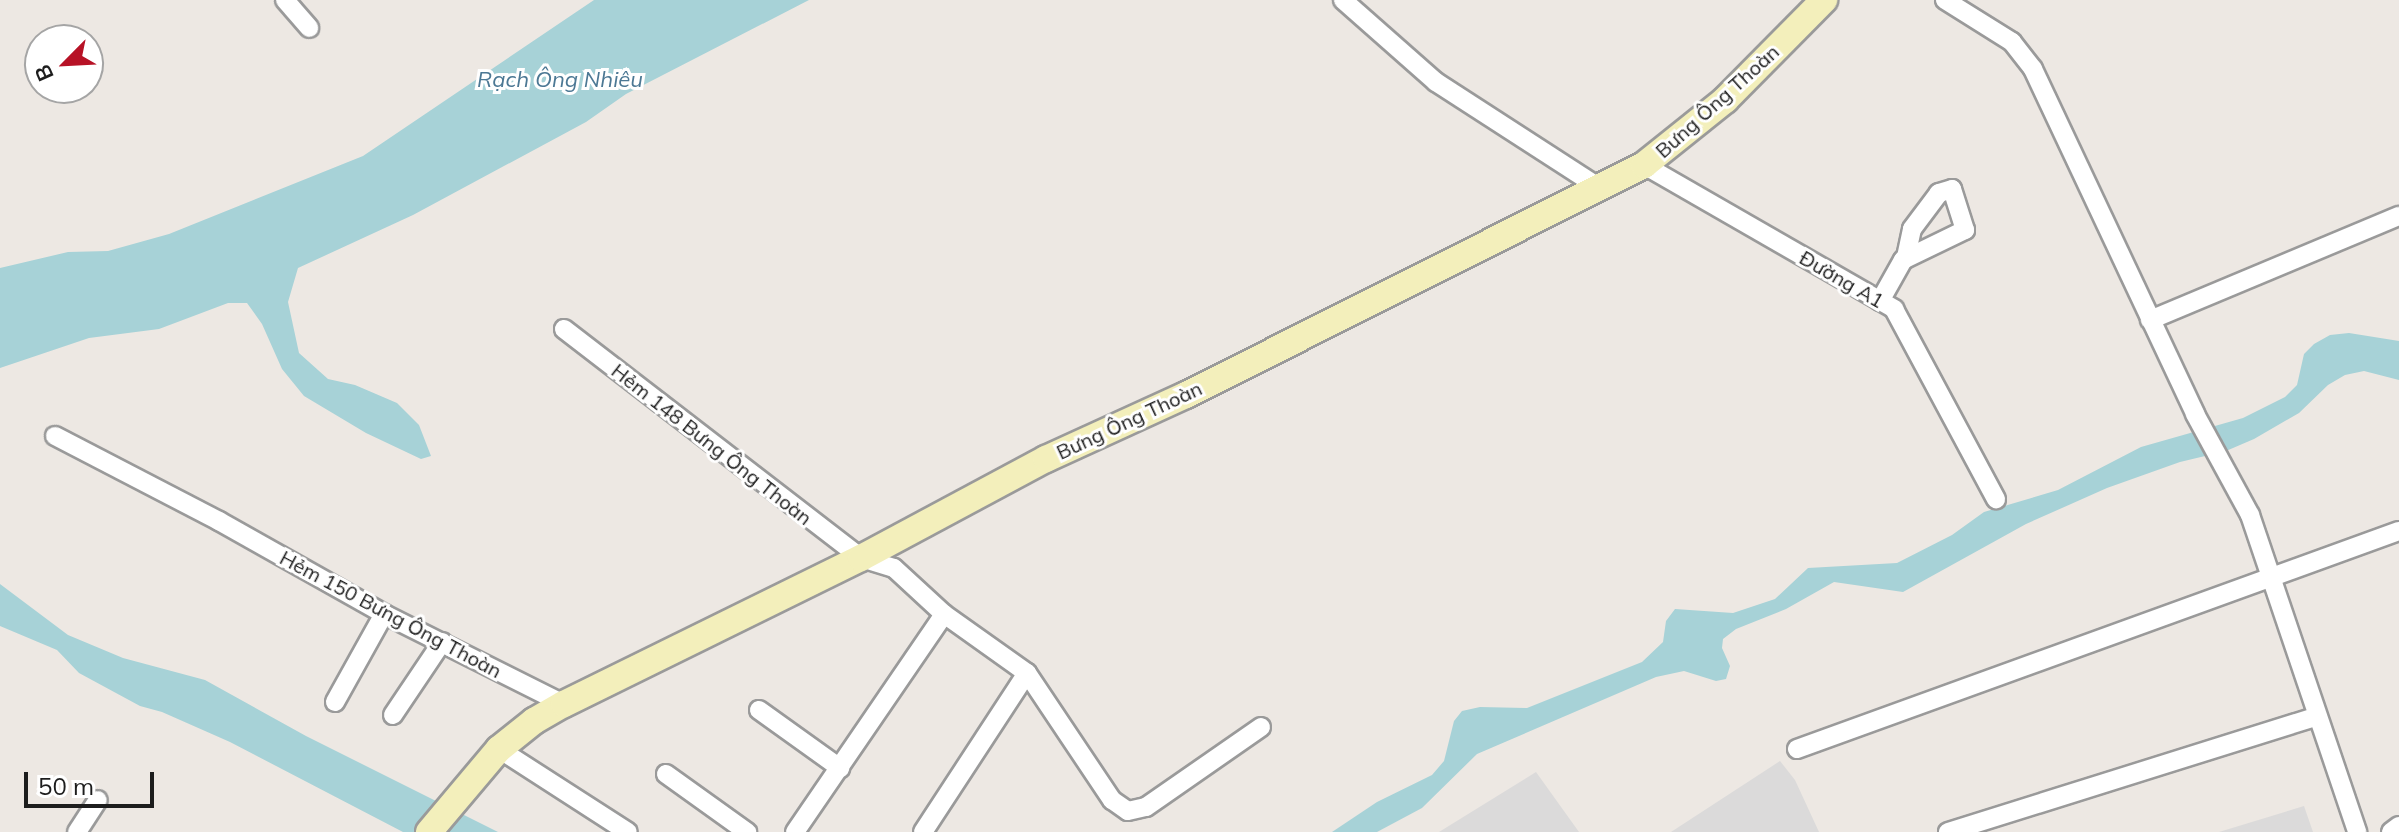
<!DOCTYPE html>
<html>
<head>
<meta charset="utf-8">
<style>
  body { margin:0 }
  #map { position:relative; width:2399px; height:832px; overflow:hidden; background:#ede8e3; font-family:Mulish,sans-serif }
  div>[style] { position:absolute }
  .residential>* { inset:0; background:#dbdada }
  .water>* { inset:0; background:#a7d2d7 }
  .roads { filter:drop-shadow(2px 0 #9a9a9a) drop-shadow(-2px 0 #9a9a9a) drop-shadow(0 2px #9a9a9a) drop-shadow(0 -2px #9a9a9a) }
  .street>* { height:18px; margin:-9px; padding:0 9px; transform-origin:9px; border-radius:9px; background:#fff }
  .secondary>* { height:26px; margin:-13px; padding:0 13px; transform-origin:13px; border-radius:13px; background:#f3efbb }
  span { translate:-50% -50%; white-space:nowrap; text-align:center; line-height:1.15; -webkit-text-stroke:6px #fff; paint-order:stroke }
  .street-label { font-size:20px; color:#1d1d1d }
  .water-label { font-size:22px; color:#4c7894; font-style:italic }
  .north { position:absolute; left:24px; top:24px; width:80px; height:80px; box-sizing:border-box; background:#fff; border:2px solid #a5a5a5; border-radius:50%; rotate:246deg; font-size:22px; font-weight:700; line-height:32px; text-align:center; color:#1d1d1d }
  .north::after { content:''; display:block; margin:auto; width:28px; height:36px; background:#b71226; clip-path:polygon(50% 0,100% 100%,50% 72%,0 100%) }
  .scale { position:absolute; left:24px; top:772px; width:130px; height:36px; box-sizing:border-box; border:4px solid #1d1d1d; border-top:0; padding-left:10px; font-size:24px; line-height:28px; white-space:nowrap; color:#1d1d1d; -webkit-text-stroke:6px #fff; paint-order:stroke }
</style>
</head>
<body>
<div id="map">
  <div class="residential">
    <i style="clip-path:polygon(1780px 761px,1795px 780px,1819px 832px,1671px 832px)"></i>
    <i style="clip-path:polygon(1536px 772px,1579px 832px,1439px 832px)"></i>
    <i style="clip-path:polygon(2304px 806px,2313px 832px,2219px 832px)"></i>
  </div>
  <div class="water">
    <i style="clip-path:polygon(594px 0,809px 0,626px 94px,586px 122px,413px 215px,298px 268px,288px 302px,299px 353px,328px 379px,355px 385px,397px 403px,419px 425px,431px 456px,421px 459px,366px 433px,304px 396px,282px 369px,262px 324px,247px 303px,228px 303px,159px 329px,89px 338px,0 368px,0 268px,68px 252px,108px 251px,169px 234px,363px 156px)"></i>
    <i style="clip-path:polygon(2349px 333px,2399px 341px,2399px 380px,2364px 371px,2345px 375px,2328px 385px,2299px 413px,2254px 439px,2226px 451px,2180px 462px,2107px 488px,2026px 524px,1903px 592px,1834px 582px,1786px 609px,1736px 629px,1723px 639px,1722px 648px,1730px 666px,1726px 679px,1716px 681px,1684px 671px,1656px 677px,1477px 754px,1422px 808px,1377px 832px,1332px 832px,1377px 802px,1432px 775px,1444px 761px,1454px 721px,1462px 711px,1480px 707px,1527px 708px,1642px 662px,1663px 642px,1666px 621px,1675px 609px,1733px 613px,1775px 599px,1808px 568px,1897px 563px,1952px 535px,1984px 512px,2058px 490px,2141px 447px,2243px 418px,2285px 397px,2297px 385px,2304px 354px,2314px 344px,2330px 335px)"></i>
    <i style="clip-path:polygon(0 584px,68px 635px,123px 658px,205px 680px,306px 736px,498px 832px,403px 832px,230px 742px,162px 712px,140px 706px,79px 673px,57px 650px,0 626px)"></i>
  </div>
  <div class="roads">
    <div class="street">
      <i style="left:285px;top:0;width:37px;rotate:49deg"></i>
      <i style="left:1343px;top:0;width:124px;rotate:41.4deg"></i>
      <i style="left:1436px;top:82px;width:195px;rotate:32.9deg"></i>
      <i style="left:1945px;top:0;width:79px;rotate:32.1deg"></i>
      <i style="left:2012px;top:42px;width:34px;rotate:52deg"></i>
      <i style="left:2033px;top:69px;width:381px;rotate:64.8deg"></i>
      <i style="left:2195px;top:414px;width:115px;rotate:61.4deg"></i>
      <i style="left:2250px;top:515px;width:335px;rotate:71.3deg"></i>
      <i style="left:1644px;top:165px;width:289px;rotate:29.9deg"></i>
      <i style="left:1894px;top:309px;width:216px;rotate:61.8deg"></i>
      <i style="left:1880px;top:301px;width:47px;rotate:-60.7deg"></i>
      <i style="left:1903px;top:260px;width:69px;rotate:-25.8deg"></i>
      <i style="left:1965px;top:230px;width:43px;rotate:-107.6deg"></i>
      <i style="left:1952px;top:189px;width:14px;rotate:163deg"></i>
      <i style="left:1939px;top:193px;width:45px;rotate:126.9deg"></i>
      <i style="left:1912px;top:229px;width:30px;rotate:102deg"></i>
      <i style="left:2150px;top:320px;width:270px;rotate:-22.7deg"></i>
      <i style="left:564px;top:329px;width:375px;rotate:37.6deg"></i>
      <i style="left:861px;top:558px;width:34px;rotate:17deg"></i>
      <i style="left:894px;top:568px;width:68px;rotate:42.6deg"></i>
      <i style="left:944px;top:614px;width:102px;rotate:35.4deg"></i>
      <i style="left:1027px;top:673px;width:153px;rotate:56.2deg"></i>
      <i style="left:1112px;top:800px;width:19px;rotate:35deg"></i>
      <i style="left:1128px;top:811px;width:18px;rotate:-13deg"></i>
      <i style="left:1146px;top:807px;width:140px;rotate:-34.8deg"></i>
      <i style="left:55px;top:436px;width:185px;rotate:27.4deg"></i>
      <i style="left:219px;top:521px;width:189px;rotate:29.4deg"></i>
      <i style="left:384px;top:614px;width:201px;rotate:26.6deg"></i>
      <i style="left:335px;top:702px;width:101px;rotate:-60.9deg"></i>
      <i style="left:759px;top:710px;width:100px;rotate:35.6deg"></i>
      <i style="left:393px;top:715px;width:88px;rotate:-56.1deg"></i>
      <i style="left:499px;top:749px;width:153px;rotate:32.8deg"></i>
      <i style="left:1797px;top:749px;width:640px;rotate:-19.91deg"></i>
      <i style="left:666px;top:774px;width:100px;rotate:35.6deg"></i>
      <i style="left:77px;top:832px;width:38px;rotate:-57deg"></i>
      <i style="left:795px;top:832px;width:264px;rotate:-55.6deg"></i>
      <i style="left:923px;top:832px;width:190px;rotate:-56.8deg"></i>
      <i style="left:1948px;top:832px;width:386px;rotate:-17.4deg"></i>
      <i style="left:2391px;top:832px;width:10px;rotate:-37deg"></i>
    </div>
    <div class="secondary">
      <i style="left:429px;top:832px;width:109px;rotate:-49.9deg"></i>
      <i style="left:499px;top:749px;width:45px;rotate:-38.7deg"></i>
      <i style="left:534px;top:721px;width:34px;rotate:-30deg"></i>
      <i style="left:564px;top:704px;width:331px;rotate:-26.2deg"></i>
      <i style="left:861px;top:558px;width:210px;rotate:-28.2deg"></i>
      <i style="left:1046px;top:459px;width:154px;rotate:-24.6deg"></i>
      <i style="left:1186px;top:395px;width:513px;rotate:-26.67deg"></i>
      <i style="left:1644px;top:165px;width:104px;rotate:-38.7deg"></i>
      <i style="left:1725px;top:100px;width:141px;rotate:-45.3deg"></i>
    </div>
  </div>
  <div class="street-label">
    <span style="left:1717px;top:101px;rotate:-42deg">Bưng Ông Thoàn</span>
    <span style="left:1842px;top:279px;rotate:30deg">Đường A1</span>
    <span style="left:1129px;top:420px;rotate:-25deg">Bưng Ông Thoàn</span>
    <span style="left:712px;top:444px;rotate:38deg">Hẻm 148 Bưng Ông Thoàn</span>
    <span style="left:391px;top:614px;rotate:28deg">Hẻm 150 Bưng Ông Thoàn</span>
  </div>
  <div class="water-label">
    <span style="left:560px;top:80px">Rạch Ông Nhiêu</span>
  </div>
  <div class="north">B</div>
  <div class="scale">50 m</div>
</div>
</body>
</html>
